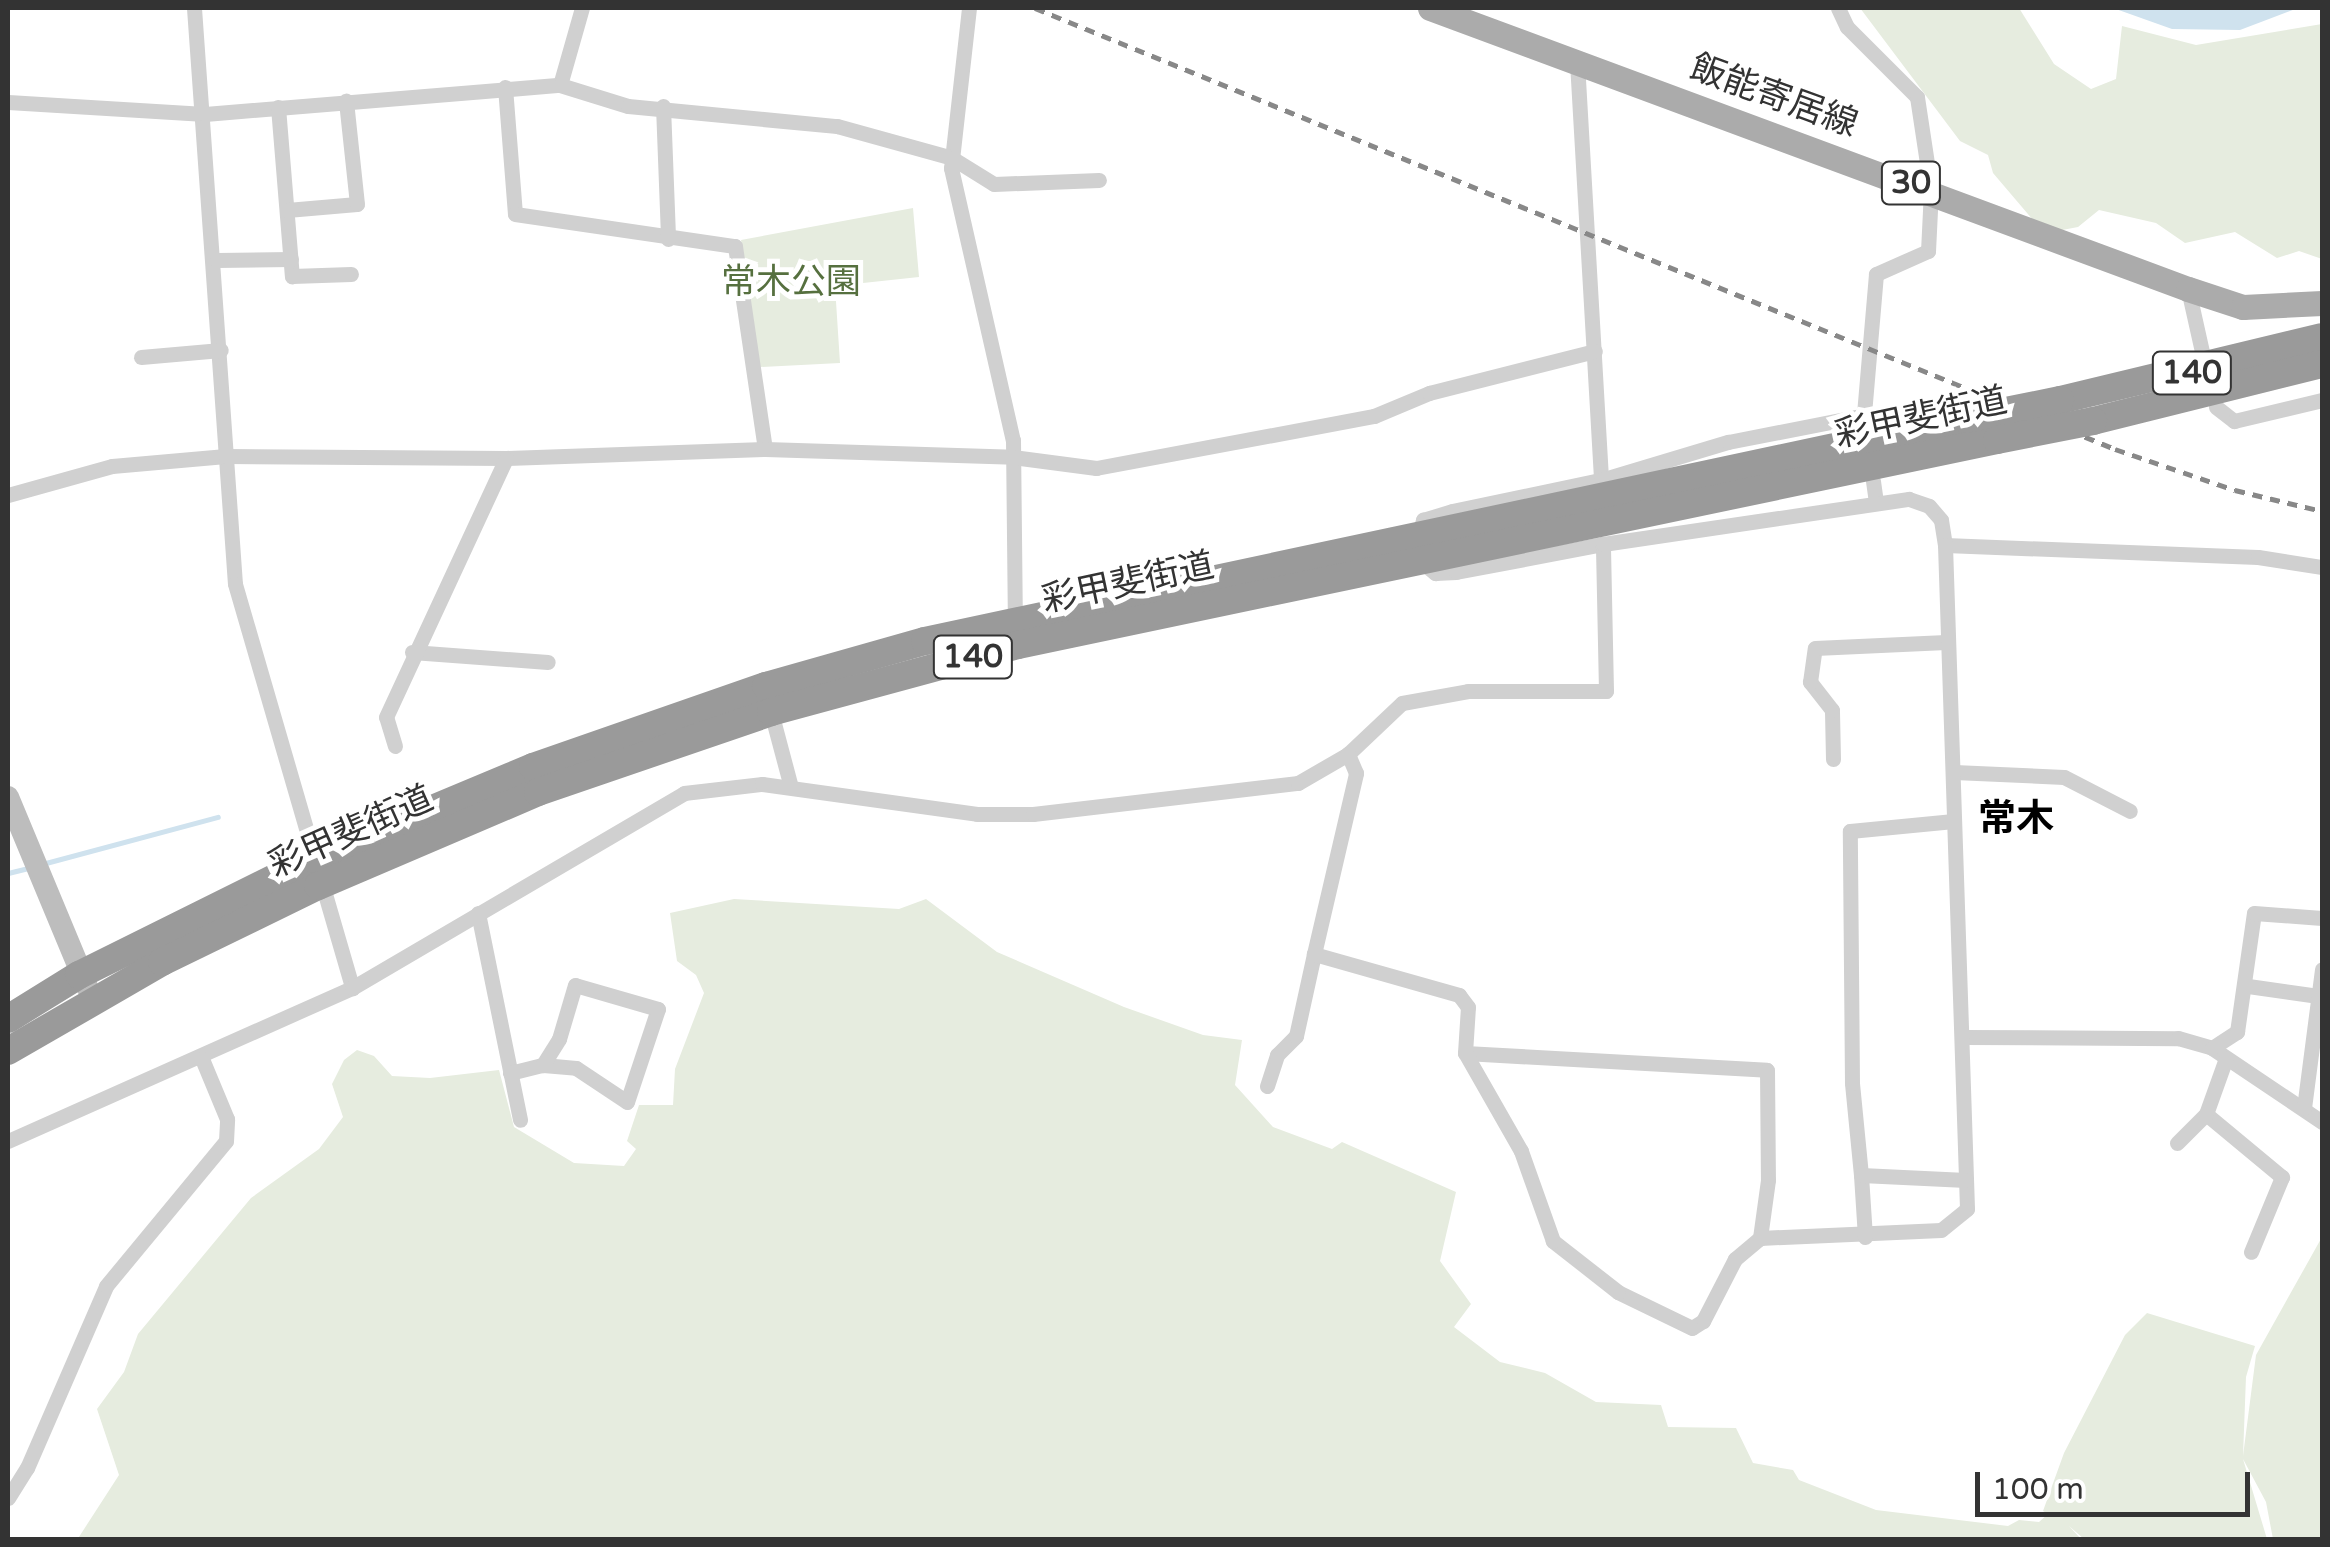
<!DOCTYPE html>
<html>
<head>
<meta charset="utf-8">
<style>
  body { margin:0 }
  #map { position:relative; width:2330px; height:1547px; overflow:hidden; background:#fff; font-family:"Varela Round","Noto Sans JP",sans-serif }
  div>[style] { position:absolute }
  .green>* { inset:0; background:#e6ecdf }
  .water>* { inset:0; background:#cfe2ee }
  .stream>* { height:5px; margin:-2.5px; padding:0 2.5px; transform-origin:2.5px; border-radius:2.5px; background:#cfe2ee }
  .street>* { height:15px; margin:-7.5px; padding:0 7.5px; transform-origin:7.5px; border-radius:7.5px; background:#d0d0d0 }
  .secondary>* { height:22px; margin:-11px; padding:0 11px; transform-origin:11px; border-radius:11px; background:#bdbdbd }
  .primary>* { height:25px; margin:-12.5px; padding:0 12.5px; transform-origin:12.5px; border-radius:12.5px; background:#ababab }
  .highway>* { height:28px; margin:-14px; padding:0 14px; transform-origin:14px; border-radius:14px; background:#9a9a9a }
  .rail>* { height:5px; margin-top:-2.5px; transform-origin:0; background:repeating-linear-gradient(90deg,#888 0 10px,transparent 0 18px) }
  .highway-bridge>* { height:28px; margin:-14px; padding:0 14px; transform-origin:14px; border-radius:14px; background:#9a9a9a }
  span { translate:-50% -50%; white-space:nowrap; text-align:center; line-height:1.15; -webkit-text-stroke:10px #fff; paint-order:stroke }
  .shield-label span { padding:2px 8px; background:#fff; border:2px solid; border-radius:8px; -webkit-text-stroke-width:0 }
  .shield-label { font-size:32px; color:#333; font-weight:700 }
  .street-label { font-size:35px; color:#333 }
  .park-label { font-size:35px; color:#56703f }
  .neighbourhood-label { font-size:38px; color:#000; font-weight:700 }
  .frame { position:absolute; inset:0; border:10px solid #333; pointer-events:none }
  .scale { position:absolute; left:1975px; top:1472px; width:275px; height:45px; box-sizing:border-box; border:5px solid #333; border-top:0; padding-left:12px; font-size:30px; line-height:35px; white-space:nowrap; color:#333; -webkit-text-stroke:8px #fff; paint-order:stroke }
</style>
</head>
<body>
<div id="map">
  <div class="green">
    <i style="clip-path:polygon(1860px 8px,2019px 8px,2054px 64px,2091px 89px,2116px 79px,2122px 26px,2196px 45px,2322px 24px,2322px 259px,2299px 251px,2277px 258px,2235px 232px,2185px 243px,2156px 223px,2099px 210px,2078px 227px,2057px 231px,2033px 220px,1993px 173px,1988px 155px,1960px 141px)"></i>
    <i style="clip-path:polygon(913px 208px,919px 277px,835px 286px,840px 363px,760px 367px,741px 240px)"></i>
    <i style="clip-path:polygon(734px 899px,899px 909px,926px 899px,997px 952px,1124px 1007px,1203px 1035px,1242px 1040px,1235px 1085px,1273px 1127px,1332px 1149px,1342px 1142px,1456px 1192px,1440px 1261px,1471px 1304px,1454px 1327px,1500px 1362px,1545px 1373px,1596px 1402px,1661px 1405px,1668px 1427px,1736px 1428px,1753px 1463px,1793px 1470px,1799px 1480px,1876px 1510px,2008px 1526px,2019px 1520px,2039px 1522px,2048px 1514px,2043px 1511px,2064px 1453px,2125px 1335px,2147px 1313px,2255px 1346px,2246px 1377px,2243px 1456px,2256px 1355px,2322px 1237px,2322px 1539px,2273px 1539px,2266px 1502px,2243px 1459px,2267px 1539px,2084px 1539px,2069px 1526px,2081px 1539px,77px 1540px,119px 1475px,97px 1409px,124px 1372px,138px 1334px,251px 1198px,319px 1149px,343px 1117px,332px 1084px,344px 1060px,357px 1050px,374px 1056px,392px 1076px,430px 1078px,499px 1070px,514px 1127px,574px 1163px,624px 1166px,636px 1149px,627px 1141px,639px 1105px,673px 1105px,675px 1069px,704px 993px,696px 975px,677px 961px,670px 913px)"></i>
  </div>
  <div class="water">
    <i style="clip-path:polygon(2113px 8px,2298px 8px,2240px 30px,2172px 29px)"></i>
  </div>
  <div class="stream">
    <i style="left:42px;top:864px;width:182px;rotate:-15deg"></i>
    <i style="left:8px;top:873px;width:25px;rotate:-14deg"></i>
  </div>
  <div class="street">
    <i style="left:194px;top:8px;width:577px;rotate:85.93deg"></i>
    <i style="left:235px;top:584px;width:421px;rotate:73.8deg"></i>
    <i style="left:969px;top:8px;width:161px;rotate:96.4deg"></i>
    <i style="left:951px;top:168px;width:279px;rotate:77.2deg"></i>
    <i style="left:1013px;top:440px;width:181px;rotate:89.4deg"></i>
    <i style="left:1838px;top:8px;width:21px;rotate:65deg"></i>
    <i style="left:1847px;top:27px;width:99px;rotate:45deg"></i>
    <i style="left:1917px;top:97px;width:94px;rotate:81.4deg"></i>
    <i style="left:1931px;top:190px;width:61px;rotate:92.8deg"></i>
    <i style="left:1928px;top:251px;width:57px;rotate:156.1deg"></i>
    <i style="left:1876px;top:274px;width:154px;rotate:94.9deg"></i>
    <i style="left:1577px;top:62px;width:419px;rotate:86.7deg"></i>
    <i style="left:560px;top:85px;width:80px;rotate:-74.1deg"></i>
    <i style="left:505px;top:87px;width:127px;rotate:85.5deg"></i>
    <i style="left:515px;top:214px;width:222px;rotate:8.3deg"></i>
    <i style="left:735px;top:246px;width:205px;rotate:81.6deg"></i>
    <i style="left:8px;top:102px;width:197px;rotate:3.5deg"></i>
    <i style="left:205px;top:114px;width:356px;rotate:-4.7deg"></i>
    <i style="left:560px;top:85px;width:71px;rotate:17.2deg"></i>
    <i style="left:628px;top:106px;width:210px;rotate:5.5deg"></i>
    <i style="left:837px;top:126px;width:119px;rotate:15.5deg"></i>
    <i style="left:952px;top:158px;width:49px;rotate:31.8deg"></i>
    <i style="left:994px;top:184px;width:105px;rotate:-2.2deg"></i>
    <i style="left:663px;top:106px;width:133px;rotate:87.8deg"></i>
    <i style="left:278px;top:107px;width:170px;rotate:85.3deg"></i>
    <i style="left:292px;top:276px;width:59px;rotate:-1.9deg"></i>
    <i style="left:287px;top:210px;width:70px;rotate:-4.9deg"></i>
    <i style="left:357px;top:204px;width:104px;rotate:-96.1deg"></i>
    <i style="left:217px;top:260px;width:74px;rotate:-0.8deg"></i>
    <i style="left:2188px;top:289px;width:69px;rotate:77.4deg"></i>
    <i style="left:141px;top:357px;width:80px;rotate:-5deg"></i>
    <i style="left:2216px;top:407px;width:23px;rotate:38deg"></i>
    <i style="left:2234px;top:421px;width:90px;rotate:-13.4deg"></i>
    <i style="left:1873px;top:481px;width:21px;rotate:82deg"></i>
    <i style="left:8px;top:495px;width:108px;rotate:-15.6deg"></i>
    <i style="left:112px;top:466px;width:114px;rotate:-5deg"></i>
    <i style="left:226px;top:456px;width:280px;rotate:0.4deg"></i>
    <i style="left:506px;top:458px;width:259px;rotate:-2deg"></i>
    <i style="left:765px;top:449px;width:248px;rotate:1.8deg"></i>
    <i style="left:1013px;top:457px;width:84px;rotate:7.5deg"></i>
    <i style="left:1096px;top:468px;width:283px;rotate:-10.6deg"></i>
    <i style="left:1374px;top:416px;width:60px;rotate:-22.7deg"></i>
    <i style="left:1429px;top:393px;width:171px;rotate:-14.2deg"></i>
    <i style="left:1419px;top:535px;width:16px;rotate:-75deg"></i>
    <i style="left:1423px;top:520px;width:30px;rotate:-17deg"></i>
    <i style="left:1452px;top:511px;width:152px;rotate:-11.8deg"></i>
    <i style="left:1601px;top:480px;width:133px;rotate:-16.7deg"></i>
    <i style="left:1728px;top:442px;width:136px;rotate:-11.1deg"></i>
    <i style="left:1945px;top:545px;width:313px;rotate:2.2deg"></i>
    <i style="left:2258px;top:557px;width:65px;rotate:8.9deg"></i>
    <i style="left:1419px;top:560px;width:21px;rotate:39deg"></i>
    <i style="left:1435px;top:573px;width:21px;rotate:-3deg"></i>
    <i style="left:1456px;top:572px;width:150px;rotate:-10.8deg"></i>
    <i style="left:412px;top:652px;width:136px;rotate:4.2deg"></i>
    <i style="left:771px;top:712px;width:78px;rotate:75.1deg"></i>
    <i style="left:395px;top:746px;width:30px;rotate:-107deg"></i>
    <i style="left:386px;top:717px;width:285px;rotate:-65.1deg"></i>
    <i style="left:1833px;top:759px;width:49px;rotate:-91.2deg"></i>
    <i style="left:1832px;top:710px;width:36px;rotate:-128deg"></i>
    <i style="left:1810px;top:682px;width:34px;rotate:-82deg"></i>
    <i style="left:1815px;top:648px;width:131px;rotate:-2.6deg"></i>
    <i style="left:1954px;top:772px;width:110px;rotate:2.6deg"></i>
    <i style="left:2064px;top:777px;width:74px;rotate:27.3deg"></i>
    <i style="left:478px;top:913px;width:211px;rotate:78.5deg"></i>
    <i style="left:2248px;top:986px;width:71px;rotate:8.1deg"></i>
    <i style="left:1963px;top:1037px;width:215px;rotate:0.3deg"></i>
    <i style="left:2178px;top:1038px;width:35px;rotate:16deg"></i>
    <i style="left:2212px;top:1048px;width:133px;rotate:33.9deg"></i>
    <i style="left:2212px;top:1048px;width:30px;rotate:-33deg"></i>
    <i style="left:2237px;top:1032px;width:120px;rotate:-81.9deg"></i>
    <i style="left:2254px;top:913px;width:68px;rotate:4.2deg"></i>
    <i style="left:1465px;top:1053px;width:302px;rotate:3.2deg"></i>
    <i style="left:1767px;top:1070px;width:110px;rotate:89.5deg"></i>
    <i style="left:1768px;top:1180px;width:59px;rotate:97.9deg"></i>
    <i style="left:510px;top:1073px;width:34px;rotate:-14deg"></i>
    <i style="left:543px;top:1065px;width:33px;rotate:5deg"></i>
    <i style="left:576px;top:1068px;width:61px;rotate:33.7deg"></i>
    <i style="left:627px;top:1102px;width:98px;rotate:-71.6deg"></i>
    <i style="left:658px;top:1009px;width:86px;rotate:-163.9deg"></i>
    <i style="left:575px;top:985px;width:56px;rotate:106.5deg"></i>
    <i style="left:559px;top:1039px;width:31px;rotate:122deg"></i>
    <i style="left:1267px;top:1086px;width:33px;rotate:-72deg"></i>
    <i style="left:1277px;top:1055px;width:27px;rotate:-45deg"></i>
    <i style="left:1296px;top:1036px;width:84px;rotate:-77.6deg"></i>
    <i style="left:2304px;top:1108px;width:140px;rotate:-82.6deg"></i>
    <i style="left:2206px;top:1114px;width:99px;rotate:39.7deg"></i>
    <i style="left:2282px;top:1177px;width:81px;rotate:112.5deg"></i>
    <i style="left:8px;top:1141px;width:376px;rotate:-24deg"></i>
    <i style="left:352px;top:988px;width:385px;rotate:-30.4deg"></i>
    <i style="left:684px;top:793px;width:79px;rotate:-6.6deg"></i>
    <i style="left:762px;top:784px;width:217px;rotate:7.9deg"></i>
    <i style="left:977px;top:814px;width:56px"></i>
    <i style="left:1033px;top:814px;width:267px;rotate:-6.7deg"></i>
    <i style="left:1298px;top:783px;width:58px;rotate:-30.1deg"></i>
    <i style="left:1348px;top:754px;width:74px;rotate:-43.4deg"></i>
    <i style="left:1402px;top:703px;width:67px;rotate:-10.3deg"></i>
    <i style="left:1468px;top:691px;width:138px"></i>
    <i style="left:1606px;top:691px;width:147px;rotate:-91.2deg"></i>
    <i style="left:1603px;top:544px;width:309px;rotate:-8.4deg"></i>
    <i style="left:1909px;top:499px;width:21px;rotate:19deg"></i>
    <i style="left:1929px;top:506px;width:18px;rotate:49deg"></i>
    <i style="left:1941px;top:520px;width:25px;rotate:81deg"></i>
    <i style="left:1945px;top:545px;width:664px;rotate:88.1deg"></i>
    <i style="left:1967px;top:1209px;width:33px;rotate:141deg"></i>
    <i style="left:1941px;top:1230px;width:181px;rotate:177.5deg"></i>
    <i style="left:1760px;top:1238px;width:33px;rotate:140deg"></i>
    <i style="left:1735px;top:1259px;width:70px;rotate:117.3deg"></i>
    <i style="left:1703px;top:1321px;width:13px;rotate:148deg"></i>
    <i style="left:1692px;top:1328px;width:82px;rotate:-154.1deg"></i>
    <i style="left:1618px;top:1292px;width:83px;rotate:-141.9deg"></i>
    <i style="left:1553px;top:1241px;width:96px;rotate:-109.6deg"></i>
    <i style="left:1521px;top:1151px;width:113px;rotate:-119.7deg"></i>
    <i style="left:1465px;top:1053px;width:46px;rotate:-86.3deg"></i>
    <i style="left:1468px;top:1007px;width:15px;rotate:-127deg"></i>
    <i style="left:1459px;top:995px;width:151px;rotate:-164.2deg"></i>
    <i style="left:1314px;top:954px;width:186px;rotate:-76.9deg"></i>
    <i style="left:1356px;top:773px;width:21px;rotate:-113deg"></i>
    <i style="left:2177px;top:1143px;width:41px;rotate:-45deg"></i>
    <i style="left:2206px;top:1114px;width:59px;rotate:-70.3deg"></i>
    <i style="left:1861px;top:1175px;width:92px;rotate:-95.6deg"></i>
    <i style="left:1852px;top:1083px;width:252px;rotate:-90.5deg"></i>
    <i style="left:1850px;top:831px;width:104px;rotate:-5.5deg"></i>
    <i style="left:1865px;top:1237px;width:62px;rotate:-93.7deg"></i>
    <i style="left:1861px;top:1175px;width:105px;rotate:2.7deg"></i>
    <i style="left:8px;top:1498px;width:36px;rotate:-58deg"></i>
    <i style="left:27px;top:1468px;width:198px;rotate:-66.5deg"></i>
    <i style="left:106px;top:1286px;width:188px;rotate:-50.4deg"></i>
    <i style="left:226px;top:1141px;width:22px;rotate:-87deg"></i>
    <i style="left:227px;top:1119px;width:65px;rotate:-112.6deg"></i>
  </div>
  <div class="secondary">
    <i style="left:8px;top:797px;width:206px;rotate:67.4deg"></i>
  </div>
  <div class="primary">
    <i style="left:1430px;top:8px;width:808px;rotate:20.34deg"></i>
    <i style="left:2188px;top:289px;width:58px;rotate:18.1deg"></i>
    <i style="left:2243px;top:307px;width:79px;rotate:-2.9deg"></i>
  </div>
  <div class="highway">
    <i style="left:2060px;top:400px;width:269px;rotate:-13.5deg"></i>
    <i style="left:2093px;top:421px;width:236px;rotate:-14deg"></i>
    <i style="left:8px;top:1019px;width:84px;rotate:-31.8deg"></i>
    <i style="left:79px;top:975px;width:261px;rotate:-26.4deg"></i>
    <i style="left:313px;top:859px;width:238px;rotate:-22.7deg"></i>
    <i style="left:533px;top:767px;width:247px;rotate:-19.2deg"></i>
    <i style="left:766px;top:686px;width:165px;rotate:-15.8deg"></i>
    <i style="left:925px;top:641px;width:1064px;rotate:-12.04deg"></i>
    <i style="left:8px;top:1051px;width:178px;rotate:-30deg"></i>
    <i style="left:162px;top:962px;width:174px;rotate:-26deg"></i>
    <i style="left:318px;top:886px;width:239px;rotate:-23.1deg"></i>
    <i style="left:538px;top:792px;width:246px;rotate:-18.9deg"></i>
    <i style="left:771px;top:712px;width:256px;rotate:-15.2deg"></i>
    <i style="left:1018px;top:645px;width:1000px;rotate:-11.83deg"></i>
  </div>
  <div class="rail">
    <i style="left:1035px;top:8px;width:1167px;rotate:22.21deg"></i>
    <i style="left:2115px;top:449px;width:127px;rotate:18.9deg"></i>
    <i style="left:2235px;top:490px;width:89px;rotate:13.6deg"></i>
  </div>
  <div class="highway-bridge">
    <i style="left:1966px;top:419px;width:96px;rotate:-11.4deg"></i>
    <i style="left:1997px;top:440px;width:98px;rotate:-11.2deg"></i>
  </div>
  <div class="shield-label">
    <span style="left:1911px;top:183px">30</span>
    <span style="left:2192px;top:373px">140</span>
    <span style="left:973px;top:657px">140</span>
  </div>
  <div class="street-label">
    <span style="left:1774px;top:96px;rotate:20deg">飯能寄居線</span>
    <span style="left:1921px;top:418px;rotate:-12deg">彩甲斐街道</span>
    <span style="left:1128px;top:583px;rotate:-12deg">彩甲斐街道</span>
    <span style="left:351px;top:832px;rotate:-24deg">彩甲斐街道</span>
  </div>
  <div class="park-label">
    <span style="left:791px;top:282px">常木公園</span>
  </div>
  <div class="neighbourhood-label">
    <span style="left:2016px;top:820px">常木</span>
  </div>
  <div class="frame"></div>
  <div class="scale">100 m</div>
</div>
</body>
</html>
